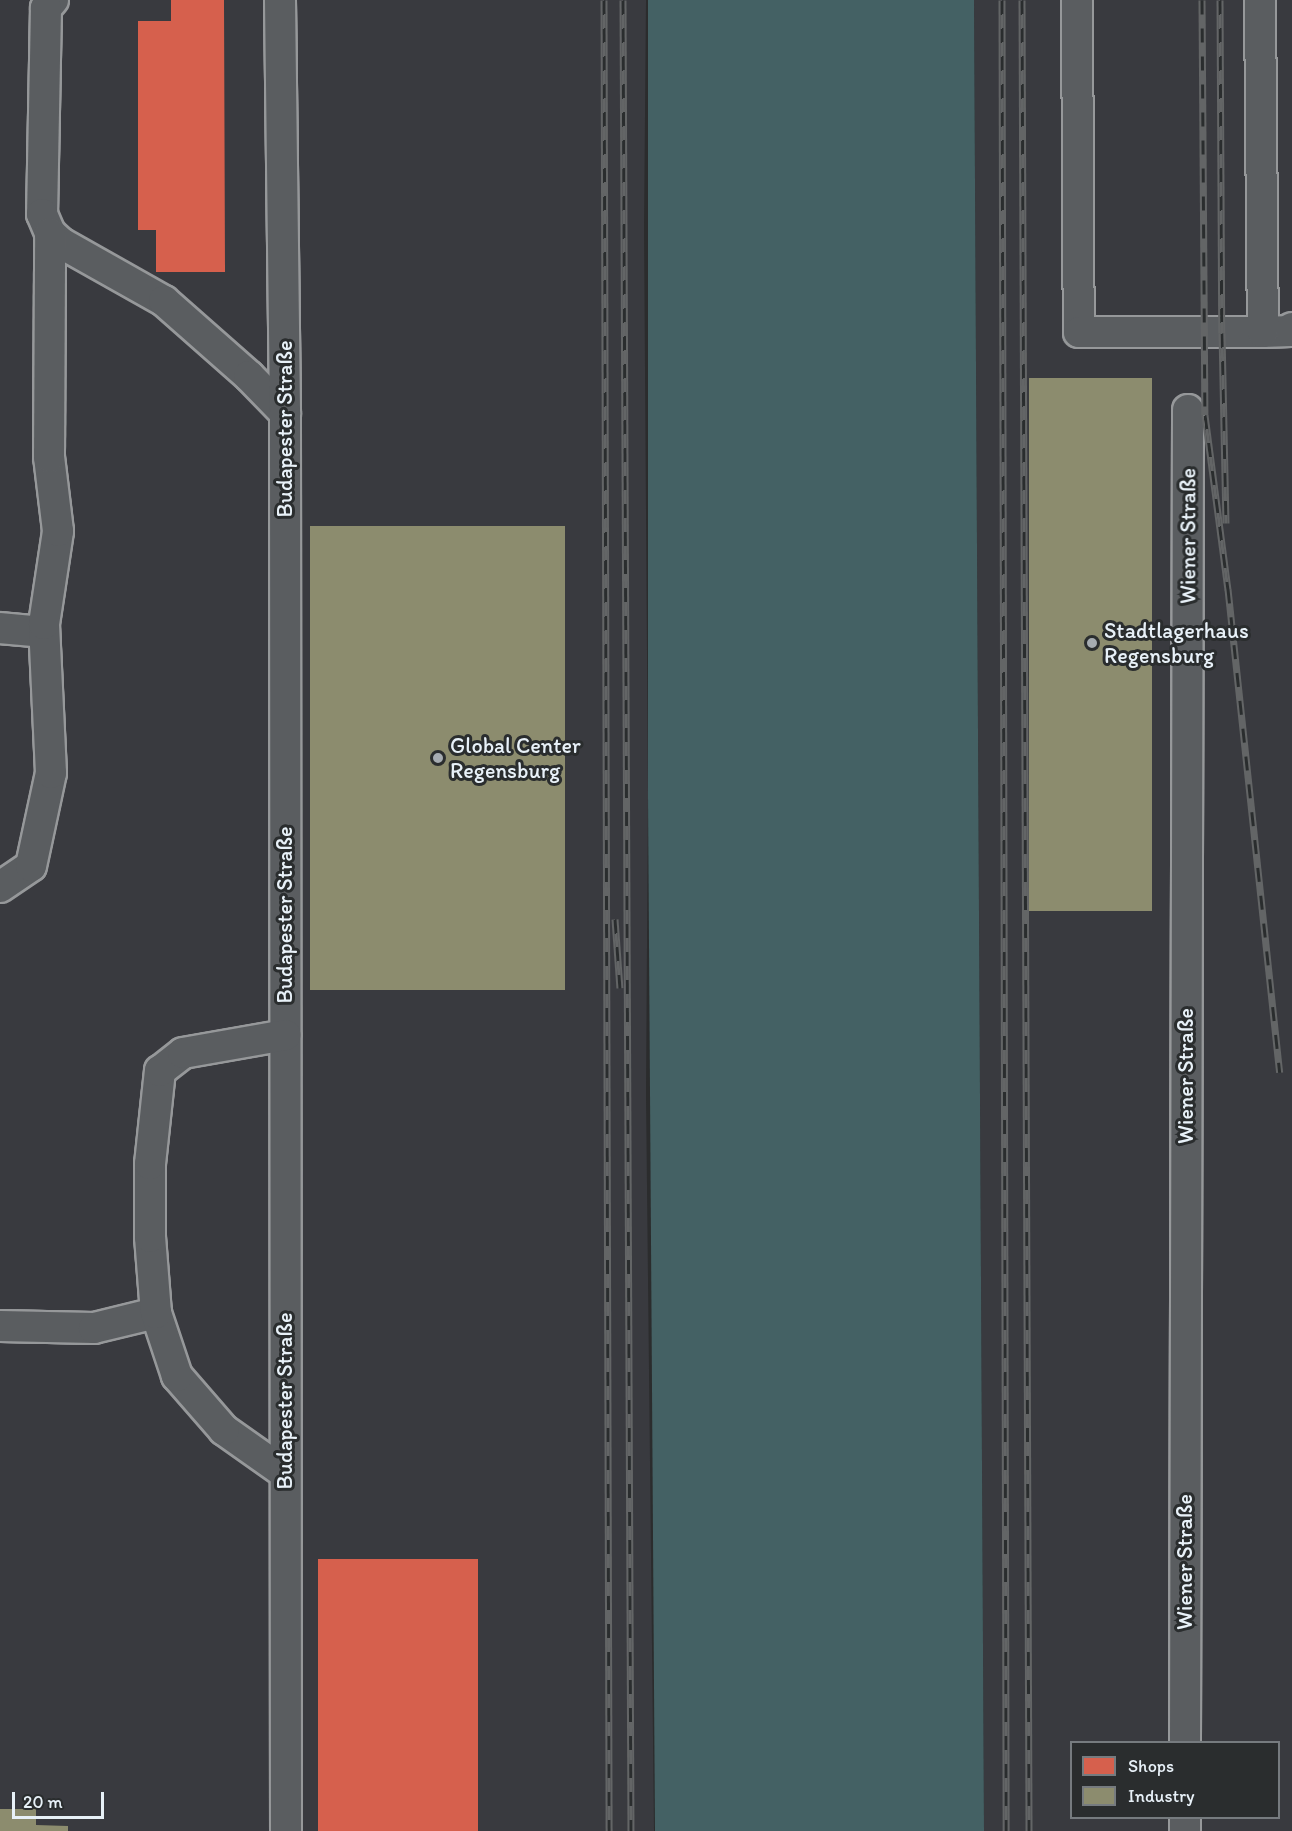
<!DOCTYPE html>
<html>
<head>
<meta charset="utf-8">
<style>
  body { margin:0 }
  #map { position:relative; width:1292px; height:1831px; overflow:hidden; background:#2b2c2d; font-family:Itim,sans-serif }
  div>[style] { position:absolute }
  .built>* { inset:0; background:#393a3f }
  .water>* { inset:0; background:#446164 }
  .shops>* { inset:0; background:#d6604d; transform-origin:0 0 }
  .industry>* { inset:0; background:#8c8c6e; transform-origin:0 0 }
  .roads { filter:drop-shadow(2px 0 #96989a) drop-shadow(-2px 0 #96989a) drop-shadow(0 2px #96989a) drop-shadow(0 -2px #96989a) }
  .minor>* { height:30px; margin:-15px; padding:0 15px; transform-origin:15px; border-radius:15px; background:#5a5d60 }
  .rail>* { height:7px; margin-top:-3.5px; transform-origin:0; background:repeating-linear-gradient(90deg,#2a2d2e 0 14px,#636566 0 28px); box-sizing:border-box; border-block:2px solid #636566 }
  .dots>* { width:16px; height:16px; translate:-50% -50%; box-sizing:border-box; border:3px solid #2a2d2e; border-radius:50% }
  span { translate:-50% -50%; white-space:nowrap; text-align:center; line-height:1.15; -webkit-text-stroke:6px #2a2d2e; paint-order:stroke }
  .street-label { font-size:22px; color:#e8f1f8 }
  .poi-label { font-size:22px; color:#e8f1f8 }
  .left { translate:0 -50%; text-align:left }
  .legend { position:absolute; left:1070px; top:1741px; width:210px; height:78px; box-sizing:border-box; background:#2a2d2e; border:2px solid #767b7f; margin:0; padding:8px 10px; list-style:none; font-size:18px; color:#e8f1f8 }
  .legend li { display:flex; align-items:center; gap:12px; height:30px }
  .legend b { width:30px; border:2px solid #767b7f }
  .scale { position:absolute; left:12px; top:1792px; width:92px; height:27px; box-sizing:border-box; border:3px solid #e8f1f8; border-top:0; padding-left:8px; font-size:18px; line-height:21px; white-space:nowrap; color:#e8f1f8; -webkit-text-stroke:4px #2a2d2e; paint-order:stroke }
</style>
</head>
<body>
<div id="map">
  <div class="built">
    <i style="clip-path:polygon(0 0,646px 0,644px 228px,648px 795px,646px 1095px,654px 1831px,0 1831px)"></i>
    <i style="clip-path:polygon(evenodd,974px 0,1292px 0,1292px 1831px,984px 1831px,974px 0,1072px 1742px,1278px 1742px,1278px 1818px,1072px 1818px,1072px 1742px)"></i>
  </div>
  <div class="water">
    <i style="clip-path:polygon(648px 0,974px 0,984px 1831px,655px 1831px,648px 795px)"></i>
  </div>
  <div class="shops">
    <i style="clip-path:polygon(171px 0,224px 0,225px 272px,156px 272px,156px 230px,138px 230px,138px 21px,171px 21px)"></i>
    <i style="left:318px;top:1559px;width:160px;height:272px"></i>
  </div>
  <div class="industry">
    <i style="left:1152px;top:378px;width:533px;height:123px;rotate:90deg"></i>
    <i style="left:565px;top:526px;width:464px;height:255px;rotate:90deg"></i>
    <i style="clip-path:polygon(0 1809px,36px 1809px,36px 1825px,68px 1826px,68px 1831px,0 1831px)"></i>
  </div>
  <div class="roads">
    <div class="minor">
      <i style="left:53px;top:0;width:11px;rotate:131deg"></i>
      <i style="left:46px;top:8px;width:206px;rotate:91.1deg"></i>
      <i style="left:42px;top:214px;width:21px;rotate:67deg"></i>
      <i style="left:50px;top:233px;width:15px;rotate:42deg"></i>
      <i style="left:61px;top:243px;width:118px;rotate:29.4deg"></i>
      <i style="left:164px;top:301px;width:113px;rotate:41.4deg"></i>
      <i style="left:249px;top:376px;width:52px;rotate:45.8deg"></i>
      <i style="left:280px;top:0;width:413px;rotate:89.3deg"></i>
      <i style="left:285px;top:413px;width:1418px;rotate:89.96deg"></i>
      <i style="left:1077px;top:0;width:332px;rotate:89.7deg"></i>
      <i style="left:1079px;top:332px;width:184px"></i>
      <i style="left:1263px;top:332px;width:28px;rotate:-2deg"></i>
      <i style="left:1291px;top:331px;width:3px;rotate:-72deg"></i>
      <i style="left:1260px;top:0;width:332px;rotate:89.5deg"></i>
      <i style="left:0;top:628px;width:44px;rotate:5.2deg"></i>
      <i style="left:0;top:887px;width:37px;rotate:-34deg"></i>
      <i style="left:31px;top:866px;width:95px;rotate:-77.9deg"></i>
      <i style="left:51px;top:773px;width:149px;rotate:-92.7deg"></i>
      <i style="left:44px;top:624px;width:94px;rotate:-81.4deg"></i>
      <i style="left:58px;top:531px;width:75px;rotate:-96.9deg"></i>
      <i style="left:49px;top:457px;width:224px;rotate:-89.7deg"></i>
      <i style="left:0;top:1326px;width:94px;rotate:1.2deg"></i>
      <i style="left:94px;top:1328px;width:64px;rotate:-13.6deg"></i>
      <i style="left:285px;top:1473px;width:75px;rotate:-144.8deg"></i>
      <i style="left:224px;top:1430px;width:72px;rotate:-131deg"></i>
      <i style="left:177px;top:1376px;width:66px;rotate:-108.4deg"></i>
      <i style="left:156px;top:1313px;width:76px;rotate:-94.5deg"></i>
      <i style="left:150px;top:1237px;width:73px;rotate:-90deg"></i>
      <i style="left:150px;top:1164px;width:94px;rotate:-83.9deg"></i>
      <i style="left:160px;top:1071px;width:29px;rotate:-38deg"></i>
      <i style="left:183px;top:1053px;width:104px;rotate:-10deg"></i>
      <i style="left:1185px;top:1742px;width:1332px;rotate:-89.87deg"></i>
      <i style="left:1185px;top:1831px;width:13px;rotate:-90deg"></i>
    </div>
  </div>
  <div class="rail">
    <i style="left:604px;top:0;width:1831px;rotate:89.84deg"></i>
    <i style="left:623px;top:0;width:1831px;rotate:89.75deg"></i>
    <i style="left:1002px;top:0;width:1831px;rotate:89.87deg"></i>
    <i style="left:1022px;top:0;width:1831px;rotate:89.78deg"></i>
    <i style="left:1202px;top:0;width:415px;rotate:89.6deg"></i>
    <i style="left:1205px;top:415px;width:176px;rotate:82.5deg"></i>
    <i style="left:1228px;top:589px;width:486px;rotate:83.9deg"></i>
    <i style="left:1220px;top:0;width:333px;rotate:89.7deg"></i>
    <i style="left:1222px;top:333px;width:190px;rotate:88.8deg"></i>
    <i style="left:615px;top:919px;width:69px;rotate:85.9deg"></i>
  </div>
  <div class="dots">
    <i style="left:1092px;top:643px;background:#a6acb1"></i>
    <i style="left:438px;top:758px;background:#a6acb1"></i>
  </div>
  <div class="street-label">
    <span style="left:285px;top:429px;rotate:-90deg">Budapester Straße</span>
    <span style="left:1188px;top:536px;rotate:-90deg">Wiener Straße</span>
    <span style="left:285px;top:915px;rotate:-90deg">Budapester Straße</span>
    <span style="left:1186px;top:1076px;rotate:-90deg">Wiener Straße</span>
    <span style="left:285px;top:1401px;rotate:-90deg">Budapester Straße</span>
    <span style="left:1185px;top:1562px;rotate:-90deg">Wiener Straße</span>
  </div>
  <div class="poi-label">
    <span class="left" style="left:1104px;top:643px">Stadtlagerhaus<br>Regensburg</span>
    <span class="left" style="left:450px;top:758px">Global Center<br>Regensburg</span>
  </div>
  <ul class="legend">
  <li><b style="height:16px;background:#d6604d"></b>Shops</li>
  <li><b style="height:16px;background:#8c8c6e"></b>Industry</li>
  </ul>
  <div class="scale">20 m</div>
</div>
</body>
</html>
